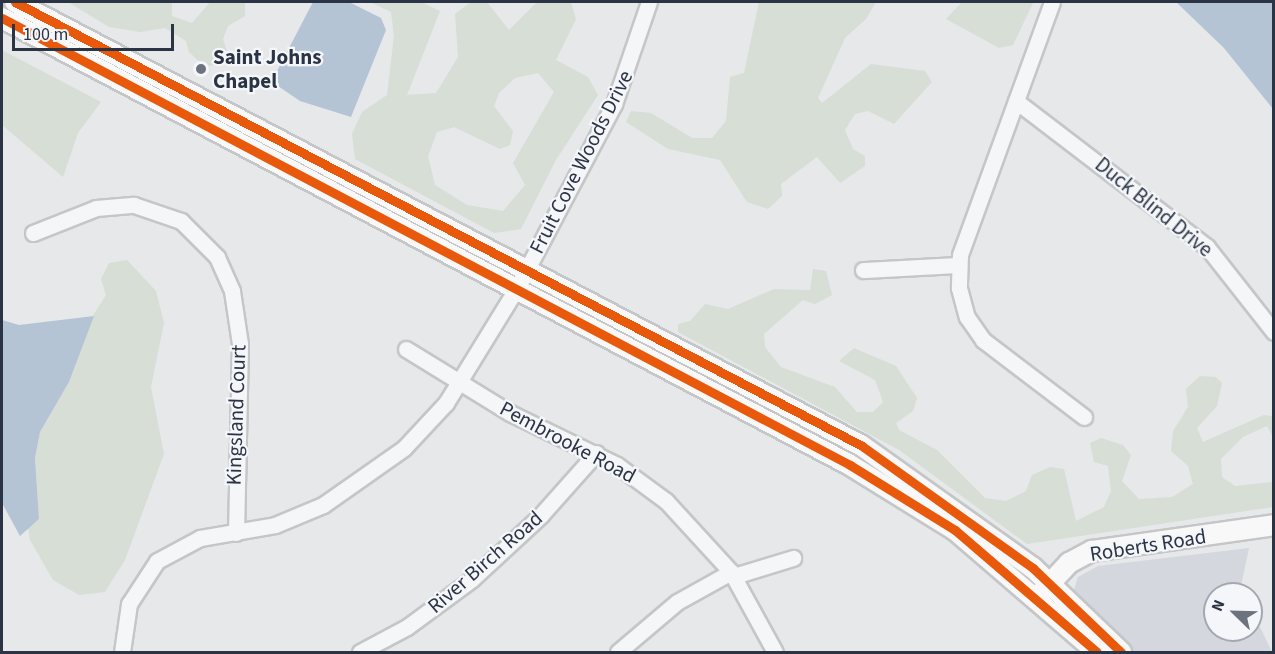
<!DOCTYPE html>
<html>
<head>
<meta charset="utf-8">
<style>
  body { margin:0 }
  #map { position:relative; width:1275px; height:654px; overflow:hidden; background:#e6e8ea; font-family:"Source Sans 3",sans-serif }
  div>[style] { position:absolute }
  .built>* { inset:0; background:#d4d7dd }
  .green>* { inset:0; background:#d6ded6 }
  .water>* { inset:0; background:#b4c4d5 }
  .roads { filter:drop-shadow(2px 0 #c4c6c8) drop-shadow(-2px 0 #c4c6c8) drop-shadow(0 2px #c4c6c8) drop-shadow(0 -2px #c4c6c8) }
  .minor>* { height:15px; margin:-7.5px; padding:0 7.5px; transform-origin:7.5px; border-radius:7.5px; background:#f5f6f7 }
  .major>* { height:20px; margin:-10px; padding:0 10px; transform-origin:10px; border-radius:10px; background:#f8f8f8 }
  .cycleway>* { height:9px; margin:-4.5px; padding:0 4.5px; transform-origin:4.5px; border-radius:4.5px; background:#e8590c }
  .dots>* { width:16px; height:16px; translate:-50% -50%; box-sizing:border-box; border:3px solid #f4f6f9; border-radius:50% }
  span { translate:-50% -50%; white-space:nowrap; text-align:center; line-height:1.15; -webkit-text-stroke:4.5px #f4f6f9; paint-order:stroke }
  .poi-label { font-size:21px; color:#2b3445; font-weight:700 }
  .left { translate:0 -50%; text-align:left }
  .street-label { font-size:21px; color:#2b3445 }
  .frame { position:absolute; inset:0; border:3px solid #2b3445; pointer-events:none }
  .north { position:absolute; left:1203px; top:582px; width:60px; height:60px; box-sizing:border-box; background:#f4f6f9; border:2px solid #a4a8b1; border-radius:50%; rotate:293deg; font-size:16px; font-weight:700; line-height:24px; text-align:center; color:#2b3445 }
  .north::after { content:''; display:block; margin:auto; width:21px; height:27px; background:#6c737f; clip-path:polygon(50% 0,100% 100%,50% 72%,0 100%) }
  .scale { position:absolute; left:12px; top:24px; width:162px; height:27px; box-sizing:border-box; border:3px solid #2b3445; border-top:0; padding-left:8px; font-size:18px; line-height:21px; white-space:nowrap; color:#2b3445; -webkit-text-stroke:4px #f4f6f9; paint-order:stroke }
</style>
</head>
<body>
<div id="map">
  <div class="built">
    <i style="clip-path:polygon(1249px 548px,1241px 586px,1244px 594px,1215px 594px,1215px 630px,1251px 630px,1251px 608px,1272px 652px,1131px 652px,1072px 596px,1078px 577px,1098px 566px)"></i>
  </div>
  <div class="green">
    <i style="clip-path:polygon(68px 2px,172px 2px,172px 16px,192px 23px,210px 2px,245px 2px,245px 16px,228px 26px,223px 39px,227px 51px,217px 64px,205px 67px,189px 52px,186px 41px,165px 28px,140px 32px,109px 27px)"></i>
    <i style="clip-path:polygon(evenodd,370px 2px,421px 2px,440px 11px,407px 95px,436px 93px,458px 57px,455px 14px,471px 2px,487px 2px,509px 30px,537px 2px,571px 2px,576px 19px,556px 60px,588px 77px,598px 95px,556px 160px,521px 229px,494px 233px,355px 159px,352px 134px,362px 112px,387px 95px,394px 36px,391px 12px,370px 2px,538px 73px,554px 92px,513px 163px,525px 185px,503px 211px,467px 205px,435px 185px,428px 156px,437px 132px,454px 127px,500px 149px,510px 145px,513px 131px,494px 106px,499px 93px,515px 78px,538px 73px)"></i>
    <i style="clip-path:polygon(759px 2px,876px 2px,866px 19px,845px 38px,818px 98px,822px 103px,871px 64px,925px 71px,932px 82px,894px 124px,868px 111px,855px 114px,845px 130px,853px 149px,865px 156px,865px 166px,840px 183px,817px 157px,781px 184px,782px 196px,768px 209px,747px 202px,720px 160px,668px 149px,626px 122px,631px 111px,651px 113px,692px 138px,712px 138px,726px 121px,730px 77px,744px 73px)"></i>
    <i style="clip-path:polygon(962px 2px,1032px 2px,1033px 3px,1013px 45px,999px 48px,946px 19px)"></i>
    <i style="clip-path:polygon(2px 50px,101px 102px,78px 133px,63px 177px,2px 125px)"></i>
    <i style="clip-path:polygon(127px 260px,156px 291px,164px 323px,151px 387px,164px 454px,125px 560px,105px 592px,79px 595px,53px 580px,30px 540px,28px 528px,39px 519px,35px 458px,40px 432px,69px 382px,90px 320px,106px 295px,101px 279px,109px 263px)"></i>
    <i style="clip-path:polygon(813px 269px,826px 271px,832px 295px,815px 304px,803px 300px,764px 334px,765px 347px,781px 367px,835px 387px,857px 412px,873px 412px,883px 402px,875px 380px,839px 361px,854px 348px,896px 366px,917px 398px,913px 411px,896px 423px,899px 430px,937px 450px,985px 498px,1006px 501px,1026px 491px,1032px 475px,1050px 467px,1064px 469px,1076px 521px,1104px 507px,1111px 491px,1108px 466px,1094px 462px,1090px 443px,1101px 438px,1123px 445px,1131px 455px,1122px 481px,1139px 499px,1172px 497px,1193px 484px,1188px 466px,1171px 451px,1173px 431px,1188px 407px,1186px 389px,1200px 376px,1216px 377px,1222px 383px,1217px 406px,1197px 428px,1203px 442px,1264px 415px,1273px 416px,1273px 437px,1267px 426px,1243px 437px,1221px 459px,1222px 477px,1235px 486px,1273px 482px,1273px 507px,1027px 544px,899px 450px,678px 332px,678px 324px,690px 321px,705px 304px,728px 309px,774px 289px,810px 290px)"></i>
  </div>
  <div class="water">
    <i style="clip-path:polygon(313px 2px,349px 2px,381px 18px,386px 30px,351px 117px,300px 101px,278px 86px,277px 71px)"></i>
    <i style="clip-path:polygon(1176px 2px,1273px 2px,1273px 109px,1224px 48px)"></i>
    <i style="clip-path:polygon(94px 316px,69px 382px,40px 432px,35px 458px,39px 519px,20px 536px,2px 503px,2px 320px,19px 325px)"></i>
  </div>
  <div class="roads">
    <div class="minor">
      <i style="left:1052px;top:2px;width:269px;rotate:110deg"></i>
      <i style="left:960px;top:255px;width:33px;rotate:92deg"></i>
      <i style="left:959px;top:288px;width:30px;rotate:75deg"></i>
      <i style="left:967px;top:317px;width:28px;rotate:55deg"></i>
      <i style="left:983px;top:340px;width:127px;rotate:37.3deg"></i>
      <i style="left:1016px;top:101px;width:240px;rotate:37.4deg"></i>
      <i style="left:1207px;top:247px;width:108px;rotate:51.8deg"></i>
      <i style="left:33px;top:233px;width:68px;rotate:-21.6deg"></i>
      <i style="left:96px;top:208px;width:38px;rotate:-5deg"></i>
      <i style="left:134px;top:205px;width:50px;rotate:18.8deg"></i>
      <i style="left:181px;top:221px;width:51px;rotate:45deg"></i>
      <i style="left:217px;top:257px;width:37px;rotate:66deg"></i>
      <i style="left:232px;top:291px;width:54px;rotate:81.4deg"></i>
      <i style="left:240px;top:344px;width:189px;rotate:91.2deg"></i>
      <i style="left:863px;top:270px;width:96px;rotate:-3deg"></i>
      <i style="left:406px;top:349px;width:122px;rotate:31.6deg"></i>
      <i style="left:510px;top:413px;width:119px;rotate:25.9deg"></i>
      <i style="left:617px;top:465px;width:61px;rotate:36.3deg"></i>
      <i style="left:666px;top:501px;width:96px;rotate:47.5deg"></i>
      <i style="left:731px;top:572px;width:91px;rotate:61.2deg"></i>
      <i style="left:734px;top:576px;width:62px;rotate:-17deg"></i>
      <i style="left:122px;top:652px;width:49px;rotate:-81.7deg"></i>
      <i style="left:129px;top:604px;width:51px;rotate:-56.9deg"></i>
      <i style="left:157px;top:561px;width:49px;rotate:-28.1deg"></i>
      <i style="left:200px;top:538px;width:76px;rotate:-9.8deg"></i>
      <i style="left:275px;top:525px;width:52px;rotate:-22.6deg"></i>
      <i style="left:323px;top:505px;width:99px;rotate:-35.1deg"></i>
      <i style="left:404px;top:448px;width:62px;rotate:-47deg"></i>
      <i style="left:446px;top:403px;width:137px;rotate:-58.4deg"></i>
      <i style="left:518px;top:286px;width:206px;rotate:-62.2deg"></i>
      <i style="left:614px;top:104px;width:108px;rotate:-71.1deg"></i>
      <i style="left:360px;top:652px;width:53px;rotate:-28deg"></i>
      <i style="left:407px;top:627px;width:81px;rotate:-36.4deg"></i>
      <i style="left:472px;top:579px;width:94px;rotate:-42.8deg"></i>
      <i style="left:541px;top:515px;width:83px;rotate:-48.4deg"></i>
      <i style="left:618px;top:652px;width:77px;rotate:-40.3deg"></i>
      <i style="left:677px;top:602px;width:62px;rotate:-29.1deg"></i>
    </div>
    <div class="major">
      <i style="left:15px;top:2px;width:956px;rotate:27.66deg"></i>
      <i style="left:862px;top:446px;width:210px;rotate:35.5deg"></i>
      <i style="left:1033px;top:568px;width:122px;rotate:43.7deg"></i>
      <i style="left:2px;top:18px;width:959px;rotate:27.79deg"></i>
      <i style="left:850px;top:465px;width:123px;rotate:31.8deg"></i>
      <i style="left:955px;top:530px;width:187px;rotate:40.7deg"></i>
      <i style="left:1042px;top:592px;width:40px;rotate:-47deg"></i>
      <i style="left:1069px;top:563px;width:26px;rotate:-28deg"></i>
      <i style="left:1092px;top:551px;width:184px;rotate:-8.1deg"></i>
    </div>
  </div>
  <div class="cycleway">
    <i style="left:15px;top:2px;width:956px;rotate:27.66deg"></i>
    <i style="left:862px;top:446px;width:210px;rotate:35.5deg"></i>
    <i style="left:1033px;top:568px;width:122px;rotate:43.7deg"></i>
    <i style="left:2px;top:18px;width:959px;rotate:27.79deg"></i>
    <i style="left:850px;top:465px;width:123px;rotate:31.8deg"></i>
    <i style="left:955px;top:530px;width:187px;rotate:40.7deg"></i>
  </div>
  <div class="dots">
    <i style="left:201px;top:69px;background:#6c737f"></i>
  </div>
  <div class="poi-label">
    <span class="left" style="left:213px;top:69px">Saint Johns<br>Chapel</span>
  </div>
  <div class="street-label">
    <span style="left:581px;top:162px;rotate:-63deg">Fruit Cove Woods Drive</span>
    <span style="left:1154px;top:207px;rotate:39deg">Duck Blind Drive</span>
    <span style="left:236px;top:415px;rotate:-88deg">Kingsland Court</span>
    <span style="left:568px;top:442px;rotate:28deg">Pembrooke Road</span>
    <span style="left:1148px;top:545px;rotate:-9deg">Roberts Road</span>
    <span style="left:485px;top:562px;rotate:-41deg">River Birch Road</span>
  </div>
  <div class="frame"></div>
  <div class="north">N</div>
  <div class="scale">100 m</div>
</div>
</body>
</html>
